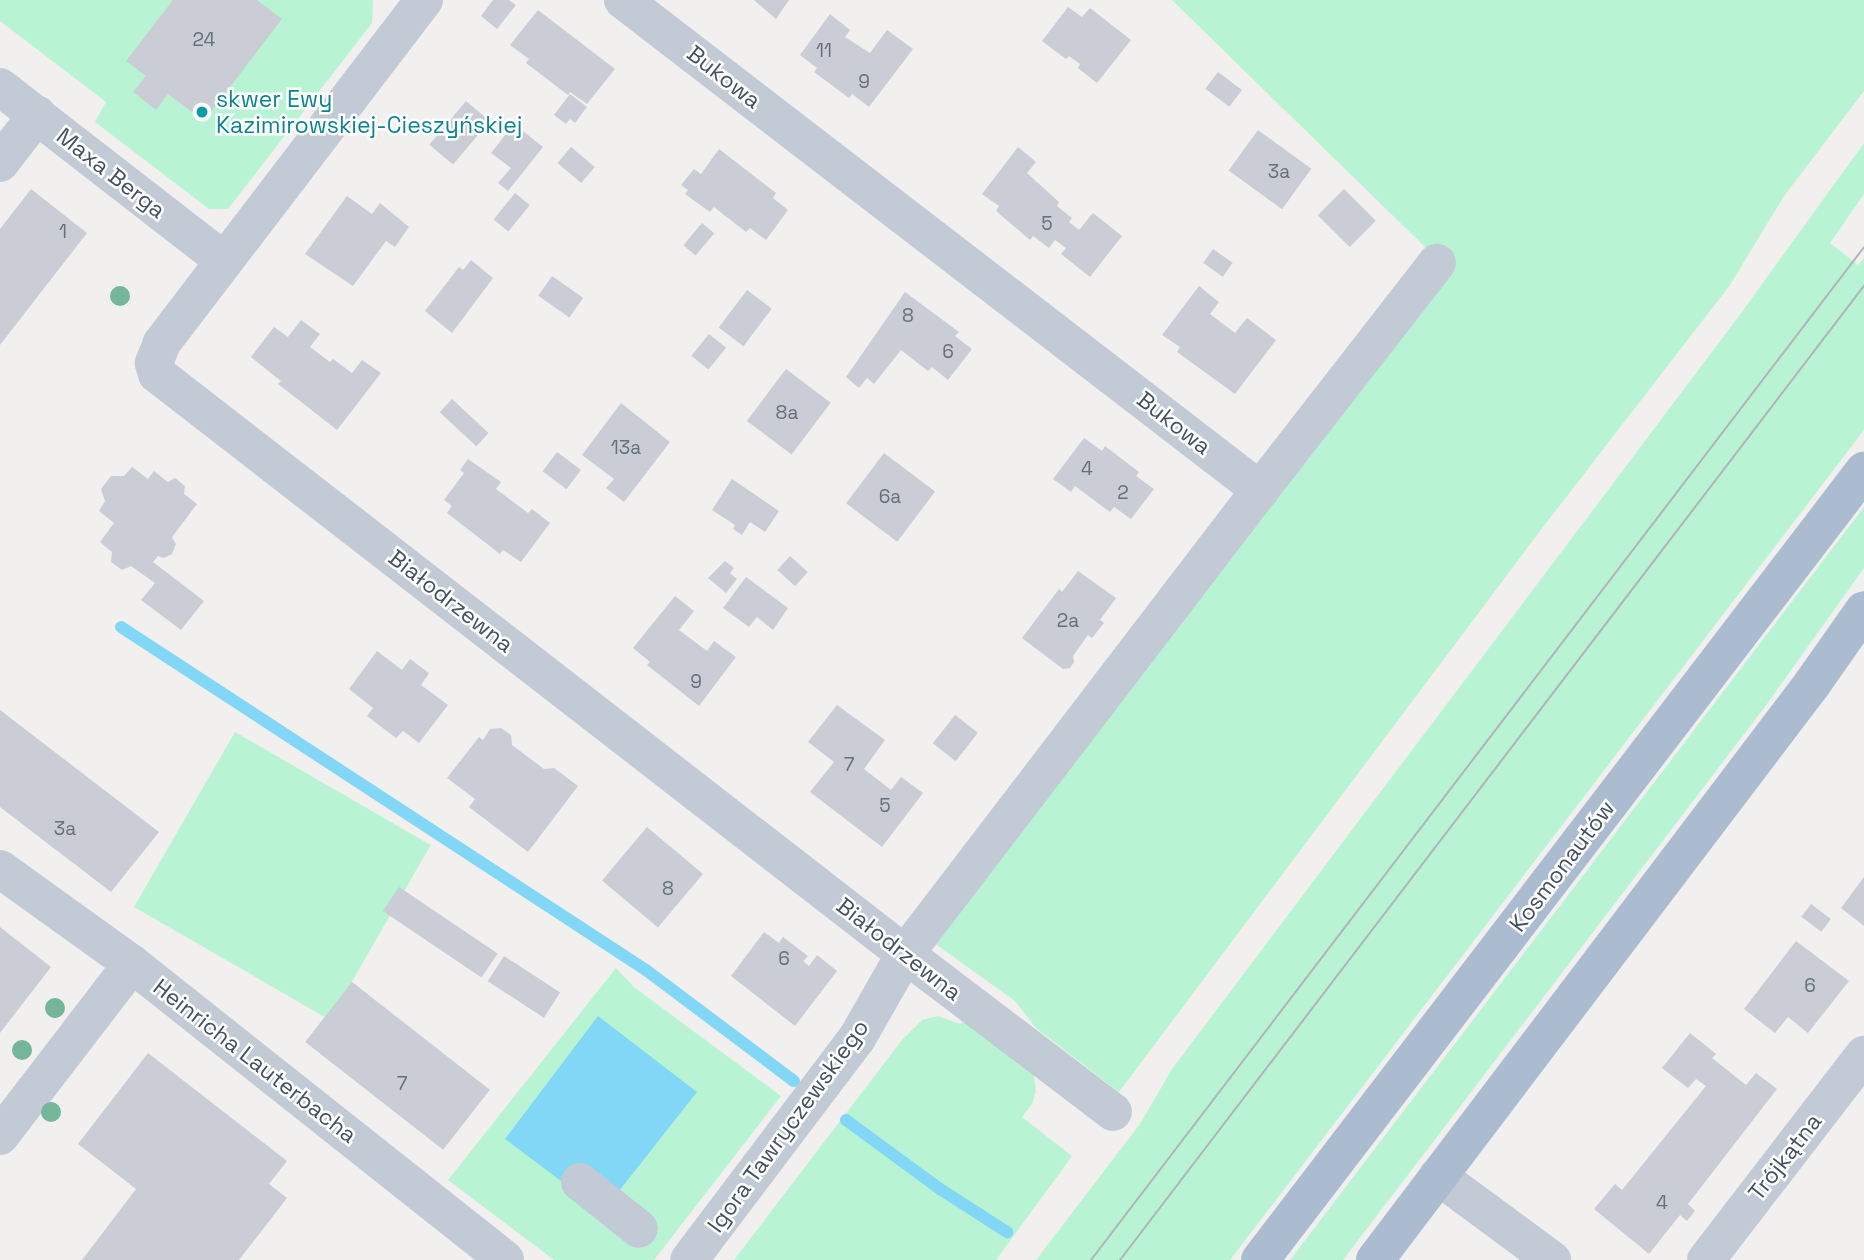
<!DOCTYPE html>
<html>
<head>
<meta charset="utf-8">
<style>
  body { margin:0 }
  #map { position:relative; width:1864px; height:1260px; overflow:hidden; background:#f2efef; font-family:"Space Grotesk",sans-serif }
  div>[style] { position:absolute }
  .green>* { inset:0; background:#b8f4d3; transform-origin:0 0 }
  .water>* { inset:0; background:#81d7f5 }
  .stream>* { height:12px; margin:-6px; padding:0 6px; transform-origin:6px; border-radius:6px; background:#81d7f5 }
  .building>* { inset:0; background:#cacdd5; transform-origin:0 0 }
  .minor>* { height:38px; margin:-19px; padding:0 19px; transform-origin:19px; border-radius:19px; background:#c1cad5 }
  .major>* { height:38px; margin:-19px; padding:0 19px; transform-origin:19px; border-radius:19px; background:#abbcd1 }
  .tram>* { height:2px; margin:-1px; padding:0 1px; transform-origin:1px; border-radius:1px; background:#b0b3ba }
  .trees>* { width:20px; height:20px; margin:-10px; border-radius:50%; background:#74b699 }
  .dots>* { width:19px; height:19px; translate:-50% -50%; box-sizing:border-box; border:4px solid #fff; border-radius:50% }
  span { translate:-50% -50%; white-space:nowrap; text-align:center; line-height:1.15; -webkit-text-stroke:5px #fff; paint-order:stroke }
  .number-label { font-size:19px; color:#66707c }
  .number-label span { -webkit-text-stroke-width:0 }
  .street-label { font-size:23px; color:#45515e }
  .culture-label { font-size:23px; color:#0d838f }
  .left { translate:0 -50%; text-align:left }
</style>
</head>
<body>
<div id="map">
  <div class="green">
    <i style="clip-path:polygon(0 0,373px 0,372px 23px,228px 209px,209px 209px,95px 122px,106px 102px,0 21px)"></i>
    <i style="clip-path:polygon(1172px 0,1864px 0,1864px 91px,1784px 196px,1730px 285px,1540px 531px,1119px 1092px,1036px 1028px,1015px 1001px,934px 943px,1427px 249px)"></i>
    <i style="clip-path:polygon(1864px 143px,1864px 194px,1830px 243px,1858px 265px,1864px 258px,1864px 430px,1230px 1260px,1036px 1260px,1140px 1124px,1172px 1069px,1736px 320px)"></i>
    <i style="clip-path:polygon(1864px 507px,1864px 568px,1767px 704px,1343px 1260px,1290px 1260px)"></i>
    <i style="left:235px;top:732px;width:226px;height:202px;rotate:30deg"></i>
    <i style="clip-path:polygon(616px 968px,634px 987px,781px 1096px,654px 1260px,554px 1260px,448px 1180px)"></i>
    <i style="clip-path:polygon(938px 1016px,960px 1024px,967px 1017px,1033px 1069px,1036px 1091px,1032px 1104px,1022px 1117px,1072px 1156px,996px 1260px,734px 1260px,902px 1040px,922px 1020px)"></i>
  </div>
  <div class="water">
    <i style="clip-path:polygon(598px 1016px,697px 1092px,619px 1191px,573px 1190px,505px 1139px)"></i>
  </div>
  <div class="stream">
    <i style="left:121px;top:627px;width:627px;rotate:33.16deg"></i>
    <i style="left:646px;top:970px;width:185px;rotate:36.9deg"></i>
    <i style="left:846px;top:1120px;width:117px;rotate:36.3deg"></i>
    <i style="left:940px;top:1189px;width:80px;rotate:32.7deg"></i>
  </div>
  <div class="building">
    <i style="clip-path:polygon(173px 0,257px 0,282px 19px,204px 121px,168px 94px,156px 110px,133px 92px,146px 76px,126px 61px)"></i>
    <i style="clip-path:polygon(493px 0,509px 0,516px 5px,497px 29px,481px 16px)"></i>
    <i style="clip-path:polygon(754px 0,789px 0,776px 19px)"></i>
    <i style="clip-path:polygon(1068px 7px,1082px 17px,1090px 8px,1131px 40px,1097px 83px,1078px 68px,1080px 64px,1069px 56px,1066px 59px,1042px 41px)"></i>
    <i style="clip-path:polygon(538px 10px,615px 69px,587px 104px,570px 92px,568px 95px,526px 63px,529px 59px,510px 45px)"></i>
    <i style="clip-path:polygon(830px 14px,850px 30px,845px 37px,870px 53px,887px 30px,913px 49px,869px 107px,852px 94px,849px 98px,814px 72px,817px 68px,800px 55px)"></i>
    <i style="left:1218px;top:72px;width:30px;height:21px;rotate:37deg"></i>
    <i style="clip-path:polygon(570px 94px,587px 107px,575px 123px,570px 119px,566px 124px,554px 115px)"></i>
    <i style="left:466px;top:101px;width:31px;height:57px;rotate:40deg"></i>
    <i style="clip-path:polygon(514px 124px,543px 147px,508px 191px,498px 183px,511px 168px,491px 153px)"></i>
    <i style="left:1258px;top:130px;width:66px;height:50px;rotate:36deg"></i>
    <i style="left:571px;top:147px;width:31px;height:21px;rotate:40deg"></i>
    <i style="clip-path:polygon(1018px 147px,1036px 162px,1027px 173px,1059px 202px,1057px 206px,1072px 218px,1069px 222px,1079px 230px,1093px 213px,1122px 236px,1090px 277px,1061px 254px,1066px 248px,1055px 240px,1049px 248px,1033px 236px,1030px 240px,996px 211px,999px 206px,982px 194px)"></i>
    <i style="clip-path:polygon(719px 149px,776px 193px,773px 198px,788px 210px,766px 240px,750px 228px,746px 232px,714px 207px,710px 212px,685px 194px,688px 190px,681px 185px,694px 169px,701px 174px)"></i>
    <i style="clip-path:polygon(31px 189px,87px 233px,0 345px,0 229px)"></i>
    <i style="left:1344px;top:189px;width:45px;height:37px;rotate:45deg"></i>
    <i style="left:515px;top:193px;width:19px;height:34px;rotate:39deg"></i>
    <i style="clip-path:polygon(347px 196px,372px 214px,380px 203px,409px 227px,395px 247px,386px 241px,353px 286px,305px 254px)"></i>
    <i style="left:702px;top:223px;width:16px;height:29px;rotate:40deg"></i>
    <i style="left:1213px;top:249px;width:24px;height:17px;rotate:35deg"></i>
    <i style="clip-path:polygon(471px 260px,493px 278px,452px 333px,425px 311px,459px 267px,463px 270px)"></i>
    <i style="left:552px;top:276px;width:38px;height:24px;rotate:35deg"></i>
    <i style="clip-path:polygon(1199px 286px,1219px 302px,1210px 314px,1235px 333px,1247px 318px,1276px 340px,1235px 394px,1177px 352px,1180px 347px,1162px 335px)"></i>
    <i style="left:747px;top:290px;width:31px;height:47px;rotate:37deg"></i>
    <i style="clip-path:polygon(905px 292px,959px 332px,955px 336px,972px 349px,948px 380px,932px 367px,928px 371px,901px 350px,874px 384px,867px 378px,859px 388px,846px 377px)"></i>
    <i style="clip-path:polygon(301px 320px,320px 334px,310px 347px,330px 362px,333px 359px,352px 373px,362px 360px,381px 373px,337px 430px,278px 384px,281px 381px,251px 357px,274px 327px,288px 337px)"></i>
    <i style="left:709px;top:334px;width:22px;height:28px;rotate:39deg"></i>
    <i style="left:786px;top:369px;width:56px;height:65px;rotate:37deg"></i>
    <i style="left:452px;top:399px;width:50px;height:18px;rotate:43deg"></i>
    <i style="clip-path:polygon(621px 403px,670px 442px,624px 502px,606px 488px,614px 479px,582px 455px)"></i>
    <i style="clip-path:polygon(1084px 438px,1102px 451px,1105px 446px,1139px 472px,1136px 476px,1154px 489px,1131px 519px,1114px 507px,1110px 512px,1075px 486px,1071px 492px,1053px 479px)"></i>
    <i style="left:557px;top:452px;width:30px;height:24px;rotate:37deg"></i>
    <i style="left:884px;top:453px;width:64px;height:63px;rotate:37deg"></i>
    <i style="clip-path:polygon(468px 459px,501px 482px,496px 489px,528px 513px,532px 509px,550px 523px,521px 562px,503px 550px,500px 554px,447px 513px,452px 506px,444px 500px,464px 473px,460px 470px)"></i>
    <i style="clip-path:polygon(132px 467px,148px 479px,154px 471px,168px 482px,175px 478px,185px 486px,184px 494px,197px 504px,172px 537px,176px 544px,172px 554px,164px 558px,158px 556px,153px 562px,204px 601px,181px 630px,141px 600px,155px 583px,131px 566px,122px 570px,111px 562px,112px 552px,100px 542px,114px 523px,99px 511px,105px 501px,101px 489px,111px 476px,124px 476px)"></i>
    <i style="clip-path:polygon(732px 479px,779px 511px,765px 532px,750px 522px,742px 535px,733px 529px,735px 525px,712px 510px)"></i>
    <i style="left:790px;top:556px;width:24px;height:19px;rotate:42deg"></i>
    <i style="clip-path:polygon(725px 561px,734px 568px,730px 573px,737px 579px,726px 593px,708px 578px)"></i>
    <i style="clip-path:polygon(1078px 571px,1116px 598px,1100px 620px,1104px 623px,1092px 638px,1088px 635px,1073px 656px,1074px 662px,1070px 668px,1063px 669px,1022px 638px,1059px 589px,1062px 592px)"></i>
    <i style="clip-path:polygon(746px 577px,788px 608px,773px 630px,757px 617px,749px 627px,723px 608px)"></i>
    <i style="clip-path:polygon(675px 596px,694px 611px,679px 630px,707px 651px,714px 641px,736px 657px,699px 706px,647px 665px,650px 662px,633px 648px)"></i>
    <i style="clip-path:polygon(377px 651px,402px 670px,410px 659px,429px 673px,421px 685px,448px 705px,419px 743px,403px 731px,396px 738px,367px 716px,373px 708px,349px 689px)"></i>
    <i style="clip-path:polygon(837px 705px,885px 740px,864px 769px,891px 790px,901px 777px,923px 793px,882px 847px,810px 792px,834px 762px,808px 742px)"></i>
    <i style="clip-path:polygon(0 710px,159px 832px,111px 892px,0 807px)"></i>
    <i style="left:955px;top:715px;width:29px;height:36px;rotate:38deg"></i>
    <i style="clip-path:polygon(501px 728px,511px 735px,512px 745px,544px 769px,554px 768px,578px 786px,528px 852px,469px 807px,475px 799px,447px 778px,479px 737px,483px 740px,490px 729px)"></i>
    <i style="left:647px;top:827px;width:73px;height:70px;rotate:40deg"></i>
    <i style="clip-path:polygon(1864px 877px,1864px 926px,1841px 908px)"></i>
    <i style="left:399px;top:887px;width:119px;height:29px;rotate:34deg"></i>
    <i style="left:1811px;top:904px;width:25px;height:16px;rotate:37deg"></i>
    <i style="clip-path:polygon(0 927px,51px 967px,0 1033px)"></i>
    <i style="clip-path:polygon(764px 932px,779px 943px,783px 937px,808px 956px,803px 961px,809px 966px,817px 955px,837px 971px,795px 1026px,731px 976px)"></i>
    <i style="clip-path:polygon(1796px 941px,1849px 981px,1808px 1033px,1788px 1017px,1775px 1033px,1744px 1009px)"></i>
    <i style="left:504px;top:956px;width:67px;height:30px;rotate:33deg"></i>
    <i style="left:352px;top:982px;width:175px;height:76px;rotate:38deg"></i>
    <i style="clip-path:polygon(1690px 1033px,1716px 1054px,1712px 1058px,1746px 1085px,1756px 1073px,1777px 1089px,1688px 1204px,1695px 1211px,1687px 1221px,1680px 1215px,1649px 1254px,1594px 1209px,1615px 1184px,1622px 1190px,1706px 1086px,1696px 1079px,1688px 1088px,1662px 1068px)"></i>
    <i style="clip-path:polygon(148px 1053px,287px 1161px,269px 1184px,287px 1198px,239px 1260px,82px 1260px,136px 1189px,78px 1144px)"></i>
  </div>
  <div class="minor">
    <i style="left:424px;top:0;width:432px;rotate:127.4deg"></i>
    <i style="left:162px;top:343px;width:22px;rotate:112deg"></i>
    <i style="left:154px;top:363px;width:11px;rotate:75deg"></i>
    <i style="left:157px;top:374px;width:947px;rotate:37.79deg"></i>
    <i style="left:905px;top:954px;width:261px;rotate:37.2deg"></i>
    <i style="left:623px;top:0;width:804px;rotate:37.57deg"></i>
    <i style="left:1260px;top:490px;width:584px;rotate:127.42deg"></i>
    <i style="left:905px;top:954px;width:97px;rotate:119.7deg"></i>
    <i style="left:857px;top:1038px;width:278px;rotate:127.1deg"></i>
    <i style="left:0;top:87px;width:282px;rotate:37.8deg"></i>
    <i style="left:0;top:163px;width:61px;rotate:-52.4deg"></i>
    <i style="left:1260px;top:490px;width:288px;rotate:-52.1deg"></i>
    <i style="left:0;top:869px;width:163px;rotate:35.7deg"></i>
    <i style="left:132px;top:964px;width:476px;rotate:38.4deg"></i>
    <i style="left:0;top:1136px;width:217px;rotate:-52.5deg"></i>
    <i style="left:1438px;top:1176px;width:142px;rotate:36.4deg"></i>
    <i style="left:580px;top:1182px;width:75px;rotate:38.5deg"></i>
    <i style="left:1706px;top:1260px;width:259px;rotate:-52.4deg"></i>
  </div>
  <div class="major">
    <i style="left:1260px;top:1260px;width:994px;rotate:-52.57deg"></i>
    <i style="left:1375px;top:1260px;width:723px;rotate:-52.81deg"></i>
    <i style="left:1812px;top:684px;width:90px;rotate:-54.9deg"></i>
  </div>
  <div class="tram">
    <i style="left:1091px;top:1260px;width:1274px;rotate:-52.65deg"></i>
    <i style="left:1120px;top:1260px;width:1226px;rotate:-52.63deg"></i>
  </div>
  <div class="trees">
    <i style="left:120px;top:296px"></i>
    <i style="left:55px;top:1008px"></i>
    <i style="left:22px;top:1050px"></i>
    <i style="left:51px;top:1112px"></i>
  </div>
  <div class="dots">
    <i style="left:202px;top:112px;background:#0f9aa8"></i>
  </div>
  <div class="number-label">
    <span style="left:204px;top:40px">24</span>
    <span style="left:824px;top:51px">11</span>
    <span style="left:864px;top:82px">9</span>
    <span style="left:1279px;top:172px">3a</span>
    <span style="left:1047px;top:224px">5</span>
    <span style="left:63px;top:232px">1</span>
    <span style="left:908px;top:316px">8</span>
    <span style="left:948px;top:352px">6</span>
    <span style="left:787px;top:413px">8a</span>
    <span style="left:626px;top:448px">13a</span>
    <span style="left:1087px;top:469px">4</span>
    <span style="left:1123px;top:493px">2</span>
    <span style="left:890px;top:497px">6a</span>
    <span style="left:1068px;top:621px">2a</span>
    <span style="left:696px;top:682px">9</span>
    <span style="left:849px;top:765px">7</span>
    <span style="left:885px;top:806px">5</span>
    <span style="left:65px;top:829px">3a</span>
    <span style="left:668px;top:889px">8</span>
    <span style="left:784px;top:959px">6</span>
    <span style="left:1810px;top:986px">6</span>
    <span style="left:402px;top:1084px">7</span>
    <span style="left:1662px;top:1203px">4</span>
  </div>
  <div class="street-label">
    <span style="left:724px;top:77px;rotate:38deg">Bukowa</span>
    <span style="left:111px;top:173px;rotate:38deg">Maxa Berga</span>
    <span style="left:1174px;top:423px;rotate:38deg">Bukowa</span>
    <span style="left:451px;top:601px;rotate:38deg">Białodrzewna</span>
    <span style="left:1562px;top:866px;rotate:-53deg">Kosmonautów</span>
    <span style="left:899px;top:949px;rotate:38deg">Białodrzewna</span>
    <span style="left:255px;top:1061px;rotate:38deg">Heinricha Lauterbacha</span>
    <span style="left:788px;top:1126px;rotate:-54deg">Igora Tawryczewskiego</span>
    <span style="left:1785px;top:1157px;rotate:-52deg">Trójkątna</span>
  </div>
  <div class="culture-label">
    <span class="left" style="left:216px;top:112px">skwer Ewy<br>Kazimirowskiej-Cieszyńskiej</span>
  </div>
</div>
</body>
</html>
